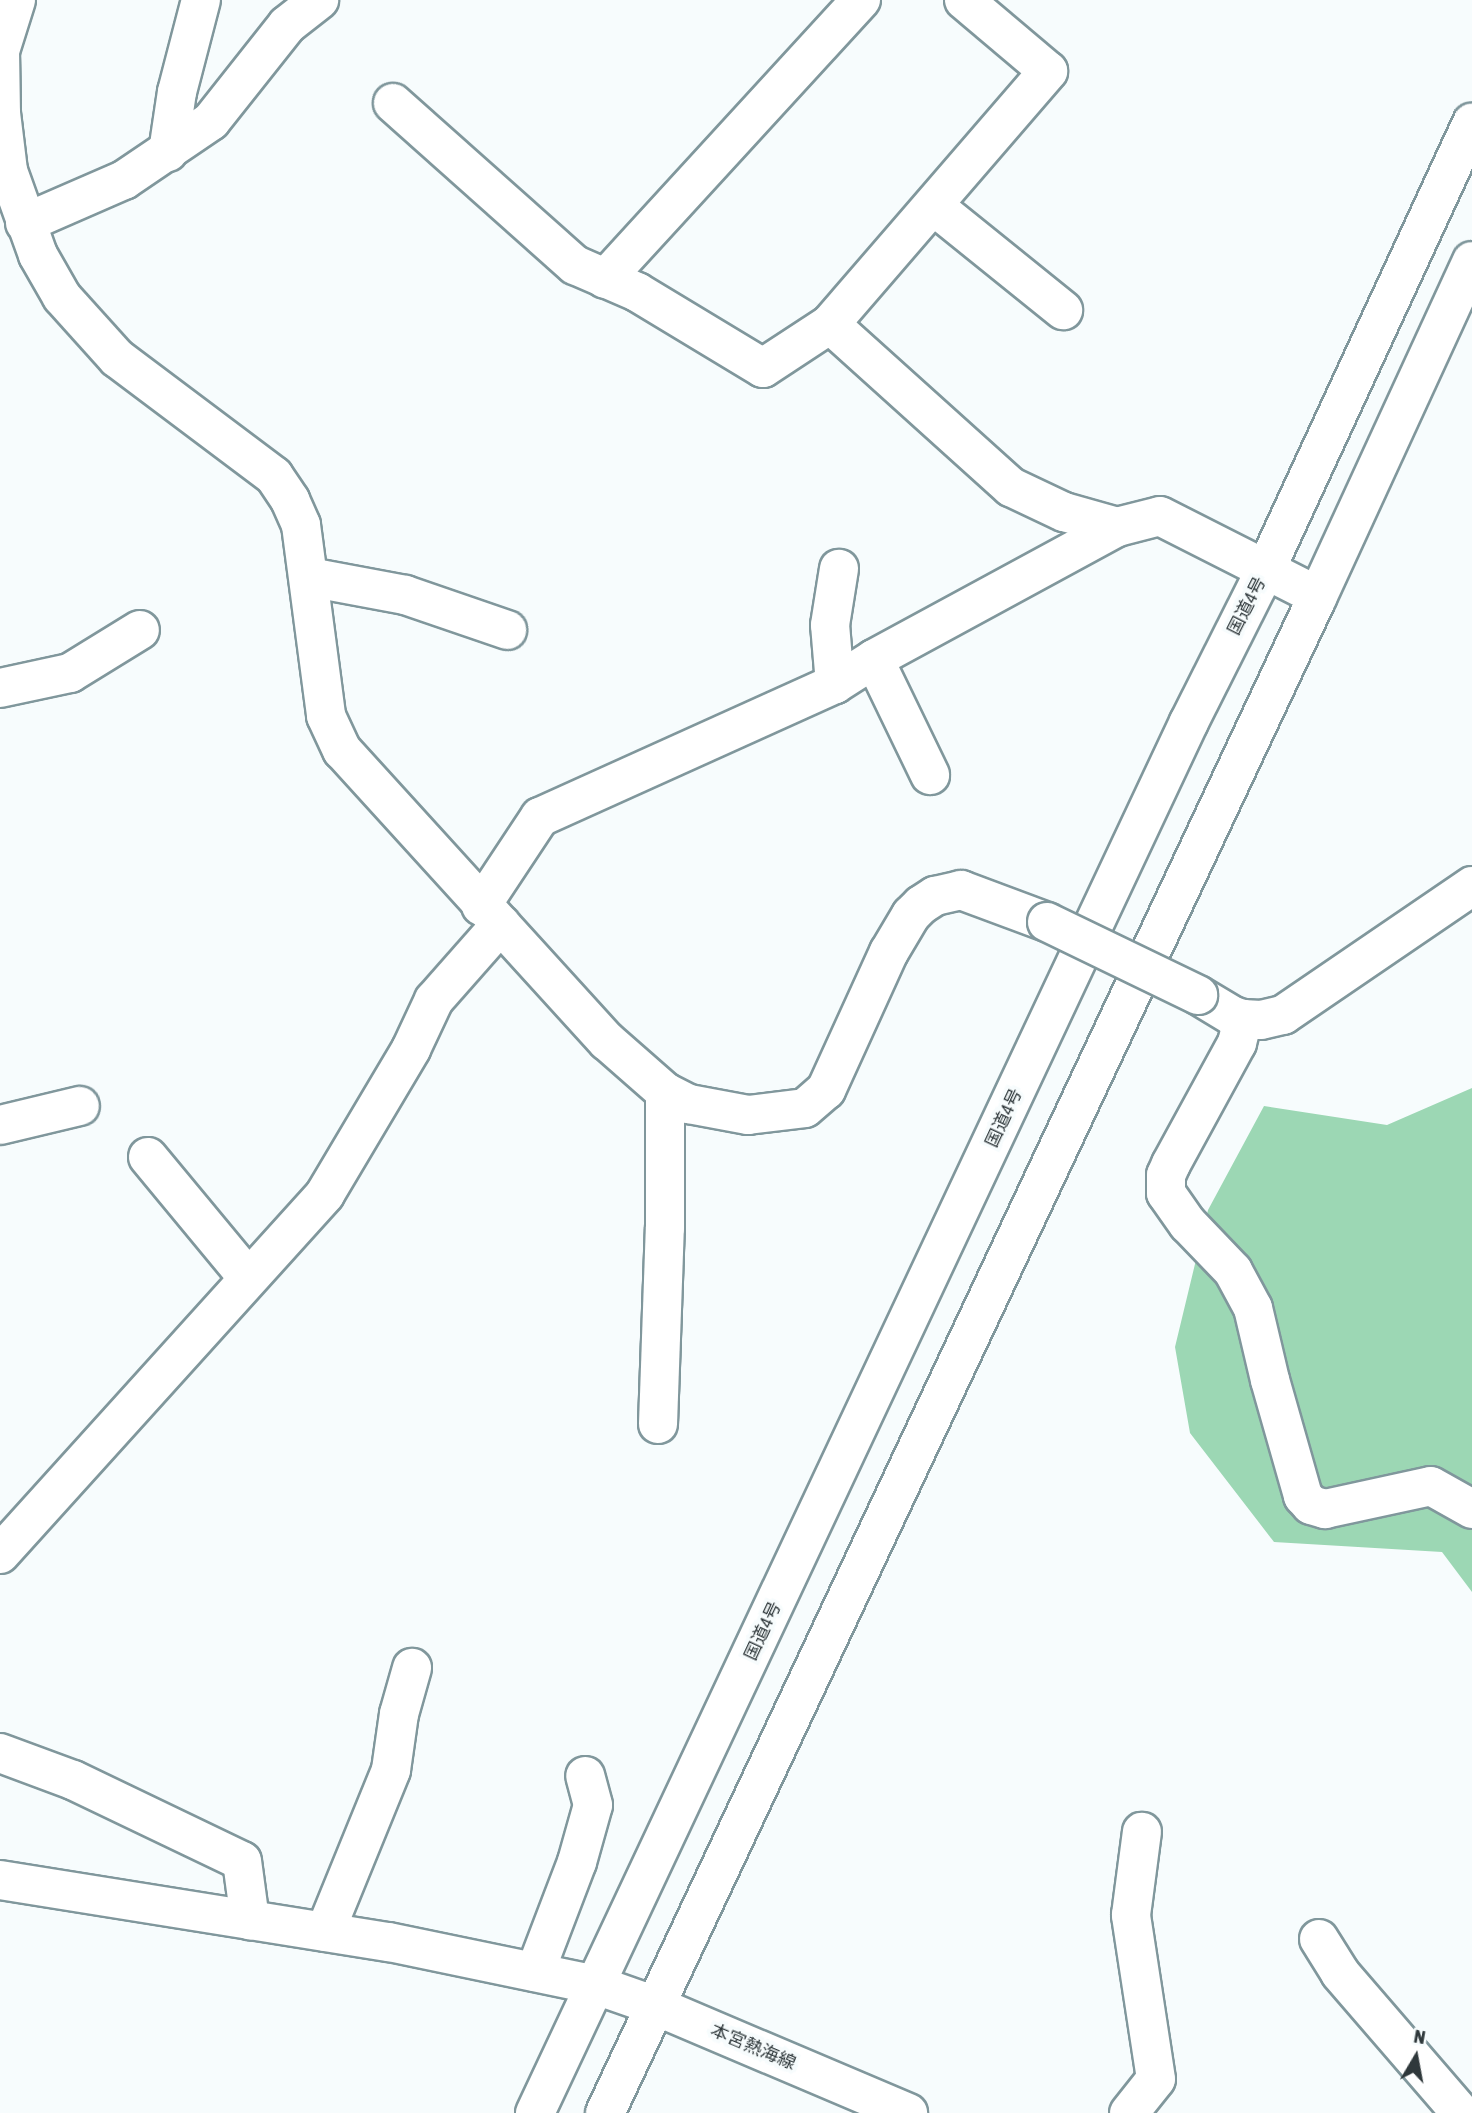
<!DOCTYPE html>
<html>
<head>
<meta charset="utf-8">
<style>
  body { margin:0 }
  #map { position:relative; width:1472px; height:2113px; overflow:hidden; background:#f7fcfd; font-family:"Asap Condensed","Noto Sans JP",sans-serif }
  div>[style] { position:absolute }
  .green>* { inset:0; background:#9cd7b4 }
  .roads { filter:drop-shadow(2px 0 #80979c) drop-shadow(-2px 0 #80979c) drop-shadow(0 2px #80979c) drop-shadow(0 -2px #80979c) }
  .minor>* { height:38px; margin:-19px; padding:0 19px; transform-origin:19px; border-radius:19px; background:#fff }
  .major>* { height:38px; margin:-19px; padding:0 19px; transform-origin:19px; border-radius:19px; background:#fff }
  .highway>* { height:38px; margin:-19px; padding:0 19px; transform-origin:19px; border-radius:19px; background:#fff }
  .bridges { filter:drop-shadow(2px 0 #80979c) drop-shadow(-2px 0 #80979c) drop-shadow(0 2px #80979c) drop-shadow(0 -2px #80979c) }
  .minor-bridge>* { height:38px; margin:-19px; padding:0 19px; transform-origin:19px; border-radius:19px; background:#fff }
  span { translate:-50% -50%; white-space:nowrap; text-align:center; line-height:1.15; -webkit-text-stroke:7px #f7fcfd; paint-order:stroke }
  .street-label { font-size:18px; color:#2f383b }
  .north { position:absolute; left:1381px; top:2022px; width:70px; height:70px; -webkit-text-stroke:5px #f7fcfd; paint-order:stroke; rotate:10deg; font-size:19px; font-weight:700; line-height:28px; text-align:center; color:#2f383b }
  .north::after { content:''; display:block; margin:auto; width:24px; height:32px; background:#2f383b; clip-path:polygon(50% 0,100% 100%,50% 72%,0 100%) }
</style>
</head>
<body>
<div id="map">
  <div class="green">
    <i style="clip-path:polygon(1472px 1088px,1472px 1592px,1442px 1552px,1274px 1542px,1190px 1433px,1175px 1347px,1208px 1210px,1264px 1106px,1387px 1125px)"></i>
  </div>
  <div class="roads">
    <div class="minor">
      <i style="left:16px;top:0;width:53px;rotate:107.4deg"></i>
      <i style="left:0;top:51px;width:62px;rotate:89.1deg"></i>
      <i style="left:1px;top:113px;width:58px;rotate:83.1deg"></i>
      <i style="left:8px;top:171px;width:89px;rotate:70.3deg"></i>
      <i style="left:38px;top:255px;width:48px;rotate:60.3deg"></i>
      <i style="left:62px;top:297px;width:82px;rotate:48deg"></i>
      <i style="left:117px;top:358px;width:196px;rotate:36.9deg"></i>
      <i style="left:274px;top:476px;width:29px;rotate:56deg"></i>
      <i style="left:290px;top:500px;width:27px;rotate:66deg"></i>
      <i style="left:301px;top:525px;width:193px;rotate:82.5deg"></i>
      <i style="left:326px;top:716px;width:38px;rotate:65deg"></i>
      <i style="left:342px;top:750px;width:394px;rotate:47.7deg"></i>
      <i style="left:607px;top:1041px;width:77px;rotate:41.3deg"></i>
      <i style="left:665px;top:1092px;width:27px;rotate:27deg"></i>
      <i style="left:689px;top:1104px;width:60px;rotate:10.6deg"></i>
      <i style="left:748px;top:1115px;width:57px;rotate:-7deg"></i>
      <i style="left:805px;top:1108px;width:28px;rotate:-41deg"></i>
      <i style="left:826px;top:1090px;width:152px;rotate:-65.5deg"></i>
      <i style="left:889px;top:952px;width:43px;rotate:-59.3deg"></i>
      <i style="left:911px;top:915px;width:14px;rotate:-45deg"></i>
      <i style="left:921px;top:905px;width:17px;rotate:-33deg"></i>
      <i style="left:935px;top:896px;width:27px;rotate:-13deg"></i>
      <i style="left:961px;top:890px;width:92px;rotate:20.4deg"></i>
      <i style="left:393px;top:103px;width:244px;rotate:41.7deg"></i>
      <i style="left:575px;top:265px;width:68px;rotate:23.5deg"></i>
      <i style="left:637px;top:292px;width:147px;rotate:31.1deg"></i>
      <i style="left:763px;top:368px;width:80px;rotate:-33.3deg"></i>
      <i style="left:830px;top:324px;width:334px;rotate:-49.2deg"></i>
      <i style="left:1048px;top:71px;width:110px;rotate:-139.8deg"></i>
      <i style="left:168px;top:152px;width:61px;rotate:-81.5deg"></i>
      <i style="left:177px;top:92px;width:95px;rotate:-75.4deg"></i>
      <i style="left:934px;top:206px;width:166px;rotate:38.9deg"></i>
      <i style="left:25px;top:223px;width:108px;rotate:-23.5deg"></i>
      <i style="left:124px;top:180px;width:105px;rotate:-34.1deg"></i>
      <i style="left:211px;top:121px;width:122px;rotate:-51.6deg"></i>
      <i style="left:287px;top:25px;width:41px;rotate:-38deg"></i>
      <i style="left:605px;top:279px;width:379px;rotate:-47.5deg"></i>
      <i style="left:830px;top:324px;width:244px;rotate:42deg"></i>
      <i style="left:1011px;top:487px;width:59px;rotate:25.3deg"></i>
      <i style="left:1064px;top:512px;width:55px;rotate:15.8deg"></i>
      <i style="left:309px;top:577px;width:98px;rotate:10.6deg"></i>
      <i style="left:405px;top:595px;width:108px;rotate:18.9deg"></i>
      <i style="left:874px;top:659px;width:129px;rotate:64.2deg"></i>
      <i style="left:835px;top:684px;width:59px;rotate:-94.8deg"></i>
      <i style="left:830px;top:625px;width:57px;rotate:-80.9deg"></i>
      <i style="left:0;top:688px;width:72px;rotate:-12.1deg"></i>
      <i style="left:70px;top:673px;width:82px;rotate:-31.6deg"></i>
      <i style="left:481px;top:906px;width:107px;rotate:-56.5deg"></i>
      <i style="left:540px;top:817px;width:324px;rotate:-24.3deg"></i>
      <i style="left:835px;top:684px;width:46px;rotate:-32.7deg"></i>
      <i style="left:874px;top:659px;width:277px;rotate:-28.5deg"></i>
      <i style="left:1117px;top:527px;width:44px;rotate:-14.3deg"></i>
      <i style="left:1160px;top:516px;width:177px;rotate:26.9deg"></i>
      <i style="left:1198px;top:995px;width:41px;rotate:31deg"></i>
      <i style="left:1233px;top:1016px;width:10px;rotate:17deg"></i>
      <i style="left:1243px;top:1019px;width:18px;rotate:3deg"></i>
      <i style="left:1261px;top:1020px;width:23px;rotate:-13deg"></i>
      <i style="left:1283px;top:1015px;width:229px;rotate:-34.3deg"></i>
      <i style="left:1243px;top:1019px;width:25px;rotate:104deg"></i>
      <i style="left:1237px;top:1043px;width:138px;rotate:118.6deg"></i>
      <i style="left:1171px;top:1164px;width:12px;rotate:114deg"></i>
      <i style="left:1166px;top:1175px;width:18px;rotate:90deg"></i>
      <i style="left:1166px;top:1193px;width:38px;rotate:55deg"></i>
      <i style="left:1188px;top:1224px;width:65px;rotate:46.2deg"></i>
      <i style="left:1233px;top:1271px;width:42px;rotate:61.6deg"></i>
      <i style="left:1253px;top:1308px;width:74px;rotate:76.7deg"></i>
      <i style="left:1270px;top:1380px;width:121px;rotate:74.1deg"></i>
      <i style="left:1303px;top:1496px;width:12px;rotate:48deg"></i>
      <i style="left:1311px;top:1505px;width:15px;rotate:16deg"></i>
      <i style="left:1325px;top:1509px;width:108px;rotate:-12.2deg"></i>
      <i style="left:1431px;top:1486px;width:47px;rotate:29.3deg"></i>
      <i style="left:0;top:1125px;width:82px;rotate:-13.4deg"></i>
      <i style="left:148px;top:1157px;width:157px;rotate:50.4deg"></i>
      <i style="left:658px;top:1424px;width:196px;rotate:-88deg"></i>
      <i style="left:665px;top:1228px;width:136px;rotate:-90deg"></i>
      <i style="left:0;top:1554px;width:485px;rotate:-47.9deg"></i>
      <i style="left:325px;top:1194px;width:169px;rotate:-59.3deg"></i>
      <i style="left:411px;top:1049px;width:54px;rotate:-64.9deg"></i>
      <i style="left:434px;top:1000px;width:101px;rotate:-48.6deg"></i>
      <i style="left:0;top:1753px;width:78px;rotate:20.3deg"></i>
      <i style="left:73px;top:1780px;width:187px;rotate:25.6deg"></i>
      <i style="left:242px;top:1861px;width:60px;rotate:82.3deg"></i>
      <i style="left:0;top:1880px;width:394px;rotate:9.1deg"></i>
      <i style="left:389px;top:1942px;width:211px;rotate:11.7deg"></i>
      <i style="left:325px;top:1932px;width:175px;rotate:-67.8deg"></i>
      <i style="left:391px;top:1770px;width:57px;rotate:-81.9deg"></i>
      <i style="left:399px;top:1714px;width:48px;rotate:-74.2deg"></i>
      <i style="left:1319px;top:1939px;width:40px;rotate:58deg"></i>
      <i style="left:1340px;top:1973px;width:185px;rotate:49.2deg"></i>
      <i style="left:535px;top:1972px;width:118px;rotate:-69.1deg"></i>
      <i style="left:577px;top:1862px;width:59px;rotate:-74.3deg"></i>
      <i style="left:593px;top:1805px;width:30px;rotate:-105deg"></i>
      <i style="left:1129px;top:2113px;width:43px;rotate:-51.5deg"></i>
      <i style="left:1156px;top:2079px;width:166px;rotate:-98.7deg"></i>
      <i style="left:1131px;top:1915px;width:84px;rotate:-82.5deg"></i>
    </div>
    <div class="major">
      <i style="left:596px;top:1985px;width:64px;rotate:19.3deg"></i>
      <i style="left:656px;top:2006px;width:274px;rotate:23deg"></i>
    </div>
    <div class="highway">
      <i style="left:535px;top:2113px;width:1537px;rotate:-64.82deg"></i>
      <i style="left:1189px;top:722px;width:169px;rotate:-63.3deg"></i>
      <i style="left:1265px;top:571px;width:494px;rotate:-65.2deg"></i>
      <i style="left:605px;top:2113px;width:1672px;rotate:-64.83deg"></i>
      <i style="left:1316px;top:600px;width:373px;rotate:-65.3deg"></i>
    </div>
  </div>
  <div class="bridges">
    <div class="minor-bridge">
      <i style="left:1047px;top:922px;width:168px;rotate:25.8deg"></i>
    </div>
  </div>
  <div class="street-label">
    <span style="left:1247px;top:606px;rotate:-63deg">国道4号</span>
    <span style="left:1004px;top:1118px;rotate:-65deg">国道4号</span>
    <span style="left:763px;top:1631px;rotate:-65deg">国道4号</span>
    <span style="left:753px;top:2047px;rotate:23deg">本宮熱海線</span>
  </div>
  <div class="north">N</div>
</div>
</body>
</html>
